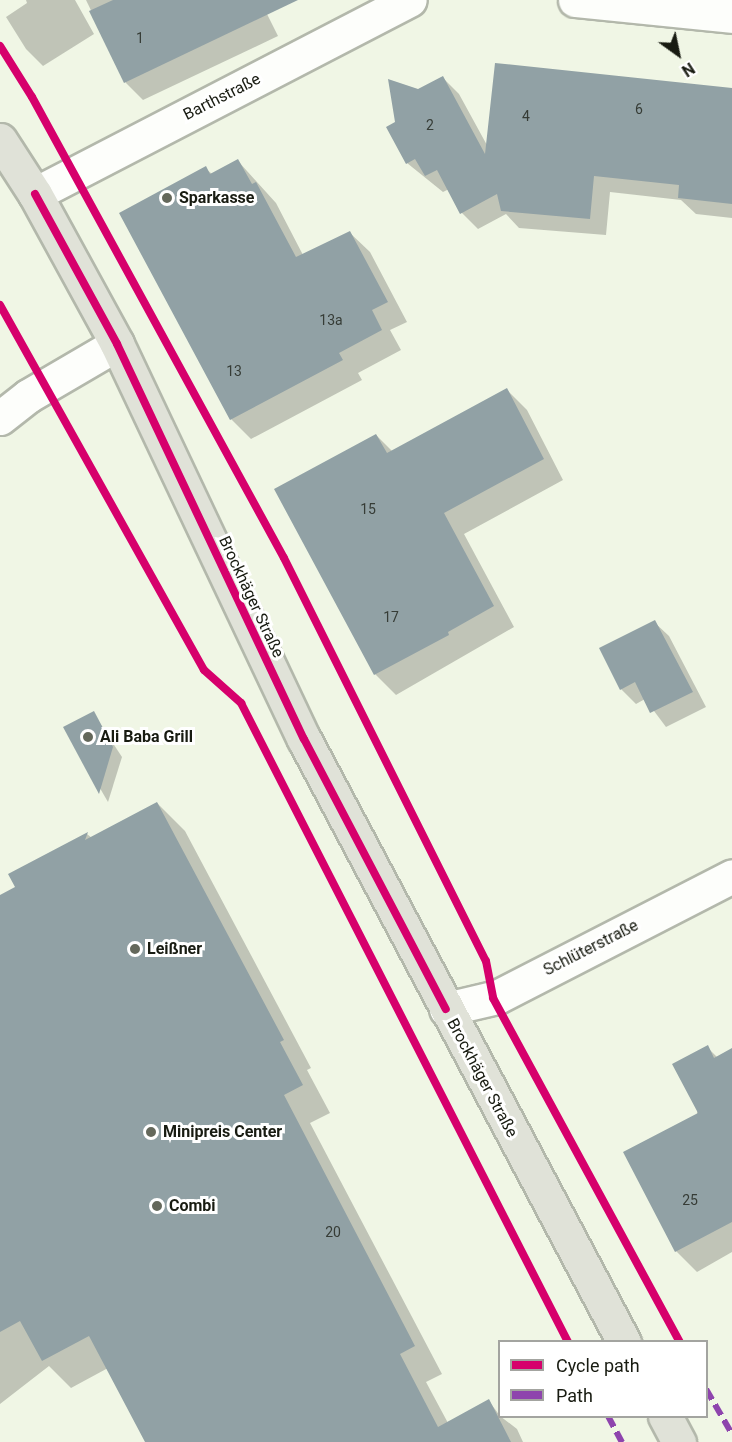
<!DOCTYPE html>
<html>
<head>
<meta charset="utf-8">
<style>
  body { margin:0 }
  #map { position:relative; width:732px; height:1442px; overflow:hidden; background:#f0f6e5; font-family:Roboto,sans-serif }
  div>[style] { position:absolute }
  .shadow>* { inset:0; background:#0003 }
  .building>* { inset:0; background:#91a1a5 }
  .path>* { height:4px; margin-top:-2px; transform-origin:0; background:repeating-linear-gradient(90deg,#d8dbd5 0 3px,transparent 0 6px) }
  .roads { filter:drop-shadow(2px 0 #b3b8ab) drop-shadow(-2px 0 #b3b8ab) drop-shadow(0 2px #b3b8ab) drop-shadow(0 -2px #b3b8ab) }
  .minor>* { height:33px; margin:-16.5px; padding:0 16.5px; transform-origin:16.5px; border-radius:16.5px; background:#fdfefb }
  .major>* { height:33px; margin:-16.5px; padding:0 16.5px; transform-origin:16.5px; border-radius:16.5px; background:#e0e2d8 }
  .quiet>* { height:6px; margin-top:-3px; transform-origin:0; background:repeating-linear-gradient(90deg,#8e44ad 0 12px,transparent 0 18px) }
  .cycleway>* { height:8px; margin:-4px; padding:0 4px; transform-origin:4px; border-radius:4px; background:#d6006c }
  .dots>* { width:16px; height:16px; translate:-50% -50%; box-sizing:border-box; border:3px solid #fff; border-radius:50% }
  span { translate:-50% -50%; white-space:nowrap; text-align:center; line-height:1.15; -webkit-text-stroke:6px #fff; paint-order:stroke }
  .number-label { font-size:14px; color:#363c36 }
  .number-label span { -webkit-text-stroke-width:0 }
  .street-label { font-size:16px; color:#181b11 }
  .poi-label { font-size:16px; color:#181b11; font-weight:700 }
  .left { translate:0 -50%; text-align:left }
  .legend { position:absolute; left:498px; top:1340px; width:210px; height:78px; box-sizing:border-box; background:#fff; border:2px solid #a3a4a0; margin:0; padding:8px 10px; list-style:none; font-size:18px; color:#181b11 }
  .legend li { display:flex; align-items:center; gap:12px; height:30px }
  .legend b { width:30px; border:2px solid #a3a4a0 }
  .north { position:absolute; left:648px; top:24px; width:60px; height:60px; -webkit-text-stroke:4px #fff; paint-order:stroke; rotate:147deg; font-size:16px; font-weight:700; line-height:24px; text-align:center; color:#181b11 }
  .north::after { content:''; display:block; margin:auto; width:21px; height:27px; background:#181b11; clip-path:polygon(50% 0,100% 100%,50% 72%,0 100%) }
</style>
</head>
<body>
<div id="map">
  <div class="shadow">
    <i style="clip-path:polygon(26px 0,75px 0,94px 34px,43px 66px,26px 49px,6px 17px,27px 3px)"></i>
    <i style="clip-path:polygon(86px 0,260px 0,278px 36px,143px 100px,126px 83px)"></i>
    <i style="clip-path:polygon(442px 77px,459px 94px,488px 147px,732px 104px,732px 218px,696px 214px,681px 200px,610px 192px,606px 235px,519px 228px,506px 214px,478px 229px,462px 213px,449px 189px,443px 192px,407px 163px,388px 128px,397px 123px,418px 91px)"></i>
    <i style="clip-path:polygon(238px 161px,276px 203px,303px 255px,350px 233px,370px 252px,407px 322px,390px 330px,401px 350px,358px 373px,362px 380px,251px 439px,231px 419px,205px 168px,212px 174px)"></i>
    <i style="clip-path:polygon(507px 390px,527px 410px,563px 480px,464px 534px,514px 627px,396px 695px,375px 674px,376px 435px,393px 452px)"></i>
    <i style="clip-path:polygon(654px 622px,669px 636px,706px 707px,666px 727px,645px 699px,636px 704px,621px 689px)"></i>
    <i style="clip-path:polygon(93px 713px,122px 757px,108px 802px,65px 728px)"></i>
    <i style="clip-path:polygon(157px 803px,185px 831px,311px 1068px,307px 1070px,330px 1113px,310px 1123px,442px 1374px,426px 1382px,448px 1423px,489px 1401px,500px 1416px,517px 1429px,523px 1442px,146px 1442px,108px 1368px,71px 1388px,49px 1366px,0 1404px,0 896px,17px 888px,10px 875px,87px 834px,92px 838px)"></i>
    <i style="clip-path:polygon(707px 1047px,718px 1058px,732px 1050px,732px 1252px,697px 1272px,676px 1251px)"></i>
  </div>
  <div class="building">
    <i style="clip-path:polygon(113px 0,298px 0,124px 83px,89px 11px)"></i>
    <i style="clip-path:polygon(495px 63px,732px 88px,732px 204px,678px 198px,679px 185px,594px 176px,590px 219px,501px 211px,497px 194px,460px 214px,437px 170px,425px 176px,415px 159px,406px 164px,386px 127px,395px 122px,388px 79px,418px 89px,443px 76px,485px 154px)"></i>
    <i style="clip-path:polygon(238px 159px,252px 184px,256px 182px,296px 257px,350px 231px,388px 302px,372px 310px,382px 330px,339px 353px,343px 360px,230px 420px,119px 213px,206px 166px,210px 174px)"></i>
    <i style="clip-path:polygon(507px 388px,544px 459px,444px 513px,494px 606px,448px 632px,449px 635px,374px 675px,274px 489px,376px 434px,387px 453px)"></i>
    <i style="clip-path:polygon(655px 620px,693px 692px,650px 713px,635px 682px,620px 690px,599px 648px)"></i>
    <i style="clip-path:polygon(94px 711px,113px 747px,99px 794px,63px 727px)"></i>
    <i style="clip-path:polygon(157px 802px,284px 1040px,280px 1042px,303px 1085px,284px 1095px,415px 1346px,400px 1354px,438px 1427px,489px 1399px,511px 1442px,145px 1442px,89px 1336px,42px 1361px,20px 1321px,0 1332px,0 895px,15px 887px,8px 874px,88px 832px,85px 840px)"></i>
    <i style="clip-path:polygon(708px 1045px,714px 1058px,732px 1048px,732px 1222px,675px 1252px,623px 1152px,698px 1113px,672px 1064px)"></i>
  </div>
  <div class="path">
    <i style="left:158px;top:327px;width:263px;rotate:61.4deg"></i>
    <i style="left:284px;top:558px;width:446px;rotate:63.4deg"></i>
  </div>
  <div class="roads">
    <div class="minor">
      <i style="left:575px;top:0;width:158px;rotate:5.8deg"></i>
      <i style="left:35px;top:194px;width:422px;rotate:-27.4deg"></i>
      <i style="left:0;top:418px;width:36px;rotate:-38deg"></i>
      <i style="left:28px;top:396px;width:103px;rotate:-30.3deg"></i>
      <i style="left:446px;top:1009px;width:52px;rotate:-13.2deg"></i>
      <i style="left:497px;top:997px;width:264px;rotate:-27.2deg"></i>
    </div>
    <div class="major">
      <i style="left:0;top:140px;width:64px;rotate:57.1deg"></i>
      <i style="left:35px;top:194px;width:171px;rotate:61.3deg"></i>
      <i style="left:117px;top:344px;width:437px;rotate:64.7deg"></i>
      <i style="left:304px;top:739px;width:683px;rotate:62.05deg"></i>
      <i style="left:665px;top:1416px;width:30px;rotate:62deg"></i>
    </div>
  </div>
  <div class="quiet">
    <i style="left:706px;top:1389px;width:52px;rotate:60deg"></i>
    <i style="left:608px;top:1416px;width:30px;rotate:62deg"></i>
  </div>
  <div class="cycleway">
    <i style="left:0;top:46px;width:60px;rotate:57.9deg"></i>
    <i style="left:32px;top:97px;width:525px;rotate:61.34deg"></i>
    <i style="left:284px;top:558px;width:451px;rotate:63.4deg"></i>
    <i style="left:486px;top:961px;width:38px;rotate:79deg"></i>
    <i style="left:493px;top:998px;width:392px;rotate:61.5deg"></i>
    <i style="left:35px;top:194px;width:171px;rotate:61.3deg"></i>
    <i style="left:117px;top:344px;width:437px;rotate:64.7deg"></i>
    <i style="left:304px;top:739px;width:305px;rotate:62.3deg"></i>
    <i style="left:0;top:305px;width:418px;rotate:60.8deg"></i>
    <i style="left:204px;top:670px;width:50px;rotate:41.7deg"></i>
    <i style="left:241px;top:703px;width:718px;rotate:62.9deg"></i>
  </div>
  <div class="dots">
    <i style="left:167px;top:198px;background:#64685b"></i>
    <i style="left:88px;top:737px;background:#64685b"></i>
    <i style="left:135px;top:949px;background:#64685b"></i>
    <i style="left:151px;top:1132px;background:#64685b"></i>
    <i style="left:157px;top:1206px;background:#64685b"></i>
  </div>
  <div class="number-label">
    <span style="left:140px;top:38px">1</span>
    <span style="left:639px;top:109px">6</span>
    <span style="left:526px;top:116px">4</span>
    <span style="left:430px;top:125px">2</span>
    <span style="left:331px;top:320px">13a</span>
    <span style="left:234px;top:371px">13</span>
    <span style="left:368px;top:509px">15</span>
    <span style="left:391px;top:617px">17</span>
    <span style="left:690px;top:1200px">25</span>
    <span style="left:333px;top:1232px">20</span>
  </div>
  <div class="street-label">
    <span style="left:222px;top:97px;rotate:-27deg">Barthstraße</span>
    <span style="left:251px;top:597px;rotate:65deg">Brockhäger Straße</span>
    <span style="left:591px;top:948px;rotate:-27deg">Schlüterstraße</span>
    <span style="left:482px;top:1078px;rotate:62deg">Brockhäger Straße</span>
  </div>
  <div class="poi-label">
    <span class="left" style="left:179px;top:198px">Sparkasse</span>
    <span class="left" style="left:100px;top:737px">Ali Baba Grill</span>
    <span class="left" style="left:147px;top:949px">Leißner</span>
    <span class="left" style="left:163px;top:1132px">Minipreis Center</span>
    <span class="left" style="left:169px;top:1206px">Combi</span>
  </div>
  <ul class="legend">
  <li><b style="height:8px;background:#d6006c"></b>Cycle path</li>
  <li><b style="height:8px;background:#8e44ad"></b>Path</li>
  </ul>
  <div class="north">N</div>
</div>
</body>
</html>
